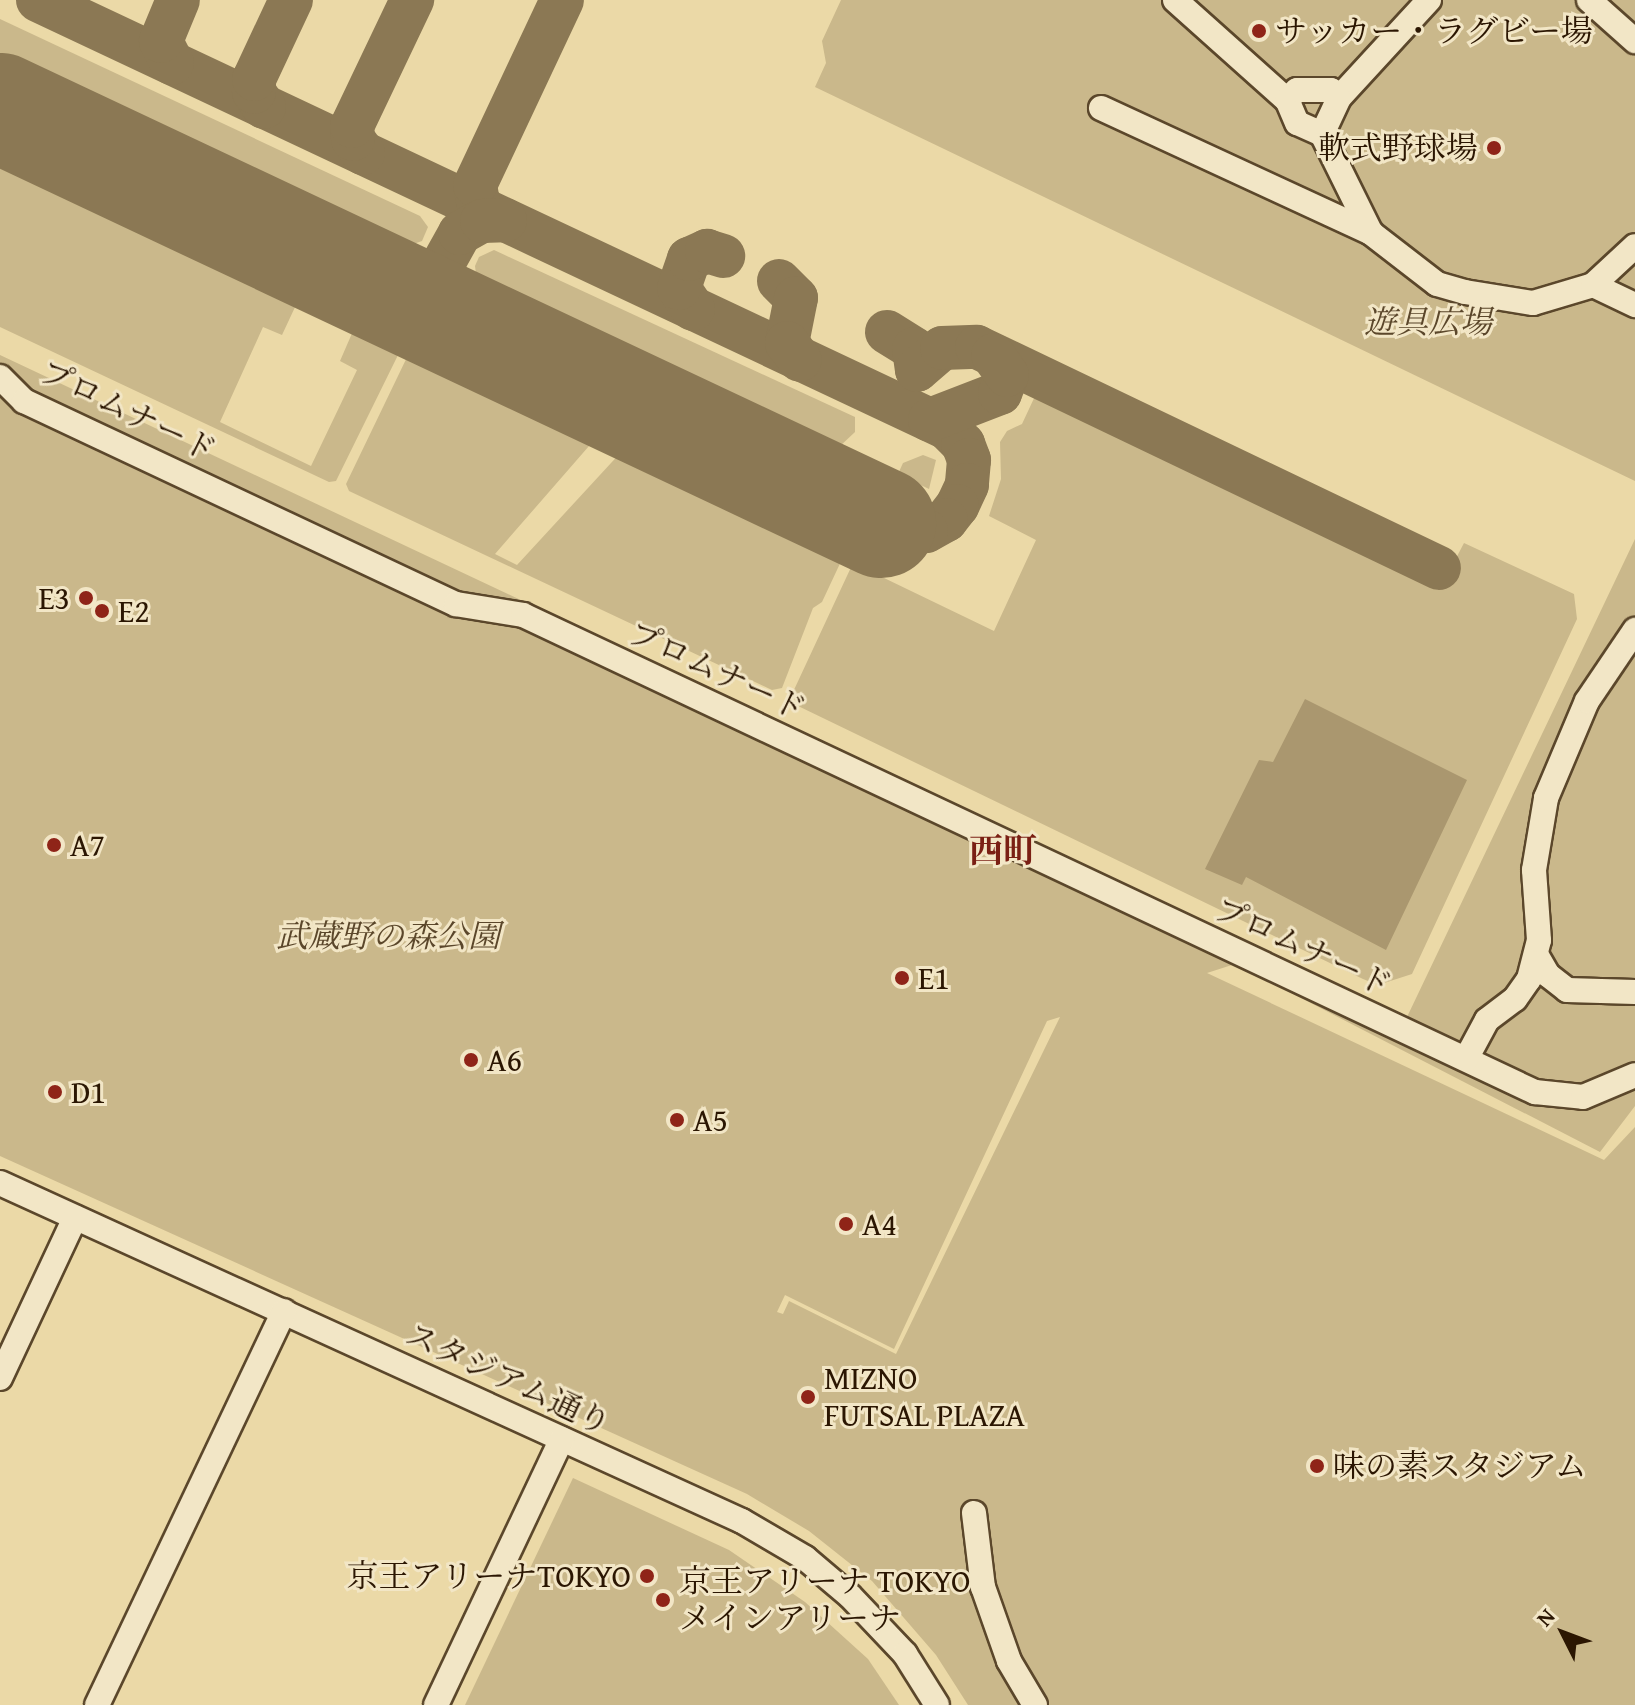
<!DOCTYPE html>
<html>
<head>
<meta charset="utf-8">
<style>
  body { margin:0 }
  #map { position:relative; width:1635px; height:1705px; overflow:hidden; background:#ebd9a7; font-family:"Gentium Book Plus","Noto Serif JP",serif }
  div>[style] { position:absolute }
  .green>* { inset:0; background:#cab88b }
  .water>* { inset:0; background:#aa976f }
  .taxiway>* { height:44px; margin:-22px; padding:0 22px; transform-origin:22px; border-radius:22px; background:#8b7854 }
  .runway>* { height:110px; margin:-55px; padding:0 55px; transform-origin:55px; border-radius:55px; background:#8b7854 }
  .roads { filter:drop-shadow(2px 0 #5b472b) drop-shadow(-2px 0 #5b472b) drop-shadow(0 2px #5b472b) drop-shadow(0 -2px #5b472b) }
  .minor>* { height:24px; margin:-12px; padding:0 12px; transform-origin:12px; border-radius:12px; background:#f2e6c6 }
  .dots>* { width:22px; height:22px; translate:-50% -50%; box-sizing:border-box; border:4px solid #f2e6c6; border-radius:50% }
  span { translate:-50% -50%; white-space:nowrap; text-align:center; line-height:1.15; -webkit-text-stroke:6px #f2e6c6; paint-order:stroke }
  .poi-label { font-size:32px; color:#2b1602 }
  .left { translate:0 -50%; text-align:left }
  .right { translate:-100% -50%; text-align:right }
  .park-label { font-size:32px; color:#5b472b; font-style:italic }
  .street-label { font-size:32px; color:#2b1602 }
  .neighbourhood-label { font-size:34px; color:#7a1f14; font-weight:700 }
  .north { position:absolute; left:1523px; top:1593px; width:80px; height:80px; -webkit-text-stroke:6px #f2e6c6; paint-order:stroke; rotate:312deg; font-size:22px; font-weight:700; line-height:32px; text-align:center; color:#2b1602 }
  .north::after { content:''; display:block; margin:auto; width:28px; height:36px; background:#2b1602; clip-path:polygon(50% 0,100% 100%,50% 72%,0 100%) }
</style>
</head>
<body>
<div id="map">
  <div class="green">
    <i style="clip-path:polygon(841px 0,1635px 0,1635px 481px,815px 87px,826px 63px,822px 41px)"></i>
    <i style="clip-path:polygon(0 19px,420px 216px,428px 227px,422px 241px,402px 248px,0 59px)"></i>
    <i style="clip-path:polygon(0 166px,296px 305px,282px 335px,263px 327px,220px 422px,311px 466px,357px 370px,340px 361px,353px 331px,399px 353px,336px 481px,329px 482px,0 327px)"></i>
    <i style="clip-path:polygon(494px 250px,855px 417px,855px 432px,838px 448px,477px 282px,475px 266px,479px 257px)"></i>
    <i style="clip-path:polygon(410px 351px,596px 438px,495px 554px,517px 565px,623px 450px,844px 555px,822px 602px,813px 608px,782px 688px,772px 690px,349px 491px,346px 484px)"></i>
    <i style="clip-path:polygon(evenodd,0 355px,1407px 1017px,1635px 539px,1635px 1106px,1600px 1152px,1235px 964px,1207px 973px,1604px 1160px,1635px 1127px,1635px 1705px,968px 1705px,936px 1655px,872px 1581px,809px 1531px,747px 1494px,0 1156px,0 355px,1060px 1017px,896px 1354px,789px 1301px,783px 1314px,777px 1312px,785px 1295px,894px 1349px,1047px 1021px,1060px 1017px)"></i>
    <i style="clip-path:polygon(1036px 394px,1442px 585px,1464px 543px,1574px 594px,1577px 619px,1412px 974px,1378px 985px,1363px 979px,796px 705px,793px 692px,853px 563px,994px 631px,1036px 540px,989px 516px,1001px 479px,1000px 442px,1007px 431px,1022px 424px)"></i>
    <i style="clip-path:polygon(923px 455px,936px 460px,929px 489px,898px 474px,903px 463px)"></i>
    <i style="clip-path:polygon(573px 1478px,729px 1550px,805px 1602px,868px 1659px,899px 1705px,465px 1705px)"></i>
  </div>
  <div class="water">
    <i style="clip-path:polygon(1305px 699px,1467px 780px,1386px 950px,1246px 877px,1242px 885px,1205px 869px,1259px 760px,1273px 762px)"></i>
  </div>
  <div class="taxiway">
    <i style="left:38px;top:0;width:1005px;rotate:25.21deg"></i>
    <i style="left:947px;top:428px;width:23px;rotate:45deg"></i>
    <i style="left:963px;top:444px;width:17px;rotate:69deg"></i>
    <i style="left:969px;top:460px;width:25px;rotate:95deg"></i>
    <i style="left:967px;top:485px;width:23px;rotate:115deg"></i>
    <i style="left:957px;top:506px;width:18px;rotate:128deg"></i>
    <i style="left:946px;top:520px;width:23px;rotate:151deg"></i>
    <i style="left:926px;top:531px;width:31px;rotate:-176deg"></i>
    <i style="left:172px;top:63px;width:25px;rotate:-117deg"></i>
    <i style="left:161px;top:41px;width:44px;rotate:-67.5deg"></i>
    <i style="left:264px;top:107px;width:18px;rotate:-124deg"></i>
    <i style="left:254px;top:92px;width:13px;rotate:-90deg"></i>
    <i style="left:254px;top:79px;width:87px;rotate:-64.9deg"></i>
    <i style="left:363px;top:153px;width:17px;rotate:-126deg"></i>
    <i style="left:353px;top:139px;width:13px;rotate:-94deg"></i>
    <i style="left:352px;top:126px;width:140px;rotate:-64.5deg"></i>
    <i style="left:485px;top:211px;width:11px;rotate:-128deg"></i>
    <i style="left:478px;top:202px;width:17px;rotate:-100deg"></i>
    <i style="left:475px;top:185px;width:204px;rotate:-64.8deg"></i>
    <i style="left:440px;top:269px;width:35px;rotate:82deg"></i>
    <i style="left:445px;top:304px;width:33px;rotate:47deg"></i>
    <i style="left:779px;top:281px;width:24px;rotate:45deg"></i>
    <i style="left:796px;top:298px;width:46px;rotate:101.3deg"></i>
    <i style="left:787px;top:343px;width:21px;rotate:53deg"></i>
    <i style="left:384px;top:289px;width:40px;rotate:-7.1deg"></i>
    <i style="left:424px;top:284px;width:22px;rotate:-43deg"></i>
    <i style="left:440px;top:269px;width:41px;rotate:-60.9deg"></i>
    <i style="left:460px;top:233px;width:25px;rotate:-29deg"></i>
    <i style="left:482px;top:221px;width:23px;rotate:-2deg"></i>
    <i style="left:693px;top:309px;width:25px;rotate:-124deg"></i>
    <i style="left:679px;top:288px;width:31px;rotate:-71deg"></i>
    <i style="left:689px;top:259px;width:20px;rotate:-24deg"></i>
    <i style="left:707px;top:251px;width:17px;rotate:17deg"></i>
    <i style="left:887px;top:332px;width:32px;rotate:32deg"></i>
    <i style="left:914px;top:349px;width:21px;rotate:82deg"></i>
    <i style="left:917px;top:370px;width:33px;rotate:-41deg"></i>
    <i style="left:942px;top:348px;width:35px;rotate:-2deg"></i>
    <i style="left:977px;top:347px;width:512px;rotate:25.56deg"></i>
    <i style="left:930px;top:420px;width:75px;rotate:-21.1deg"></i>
    <i style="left:1000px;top:393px;width:19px;rotate:-69deg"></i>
    <i style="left:1007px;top:375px;width:24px;rotate:-125deg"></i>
  </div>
  <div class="runway">
    <i style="left:0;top:108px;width:974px;rotate:25.22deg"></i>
  </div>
  <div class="roads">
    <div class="minor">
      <i style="left:1175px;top:0;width:150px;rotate:41.8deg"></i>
      <i style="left:1429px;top:0;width:133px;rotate:132.6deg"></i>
      <i style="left:1339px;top:98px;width:40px;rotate:115deg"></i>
      <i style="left:1322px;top:134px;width:110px;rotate:63.7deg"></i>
      <i style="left:1371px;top:233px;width:83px;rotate:37.7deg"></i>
      <i style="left:1437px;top:284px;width:29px;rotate:16deg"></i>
      <i style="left:1465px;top:292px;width:69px;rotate:9.2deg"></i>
      <i style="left:1533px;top:303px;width:63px;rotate:-16.7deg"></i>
      <i style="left:1593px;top:285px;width:47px;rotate:25.5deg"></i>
      <i style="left:1589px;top:0;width:62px;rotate:41.7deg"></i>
      <i style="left:1101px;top:108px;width:298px;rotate:24.8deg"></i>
      <i style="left:1322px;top:134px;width:27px;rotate:-156deg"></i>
      <i style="left:1297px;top:123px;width:25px;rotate:-113deg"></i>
      <i style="left:1287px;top:100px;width:14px;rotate:-45deg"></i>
      <i style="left:1297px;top:90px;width:34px"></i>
      <i style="left:1331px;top:90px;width:11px;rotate:45deg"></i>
      <i style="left:1593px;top:285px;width:57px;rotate:-42.9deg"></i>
      <i style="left:0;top:377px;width:34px;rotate:45deg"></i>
      <i style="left:24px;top:401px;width:477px;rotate:25.2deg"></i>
      <i style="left:456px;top:604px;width:68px;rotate:9.3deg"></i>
      <i style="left:523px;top:615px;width:1119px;rotate:25.24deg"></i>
      <i style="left:1535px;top:1092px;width:48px;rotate:5.9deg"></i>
      <i style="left:1583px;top:1097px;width:56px;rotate:-22.9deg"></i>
      <i style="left:1537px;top:956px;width:22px;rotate:60deg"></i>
      <i style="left:1548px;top:975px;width:24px;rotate:38deg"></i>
      <i style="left:1567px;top:990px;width:68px;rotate:1.7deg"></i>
      <i style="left:1466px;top:1059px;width:44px;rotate:-61.7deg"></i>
      <i style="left:1487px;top:1020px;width:35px;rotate:-37deg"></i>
      <i style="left:1515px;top:999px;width:24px;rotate:-55deg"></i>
      <i style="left:1529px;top:979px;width:40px;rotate:-75.6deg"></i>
      <i style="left:1539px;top:940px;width:70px;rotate:-94.1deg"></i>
      <i style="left:1534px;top:870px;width:73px;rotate:-80.5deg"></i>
      <i style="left:1546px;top:798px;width:105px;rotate:-67.1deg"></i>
      <i style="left:1587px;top:701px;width:86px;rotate:-55.9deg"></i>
      <i style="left:0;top:1183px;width:815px;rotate:24.49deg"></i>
      <i style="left:742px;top:1521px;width:73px;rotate:30.4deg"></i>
      <i style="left:805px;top:1558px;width:59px;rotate:40.2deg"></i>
      <i style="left:850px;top:1596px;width:80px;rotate:46.5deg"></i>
      <i style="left:905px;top:1654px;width:60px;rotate:57.9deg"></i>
      <i style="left:0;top:1378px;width:177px;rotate:-64.9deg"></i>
      <i style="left:974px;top:1513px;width:75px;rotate:83.1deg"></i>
      <i style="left:983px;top:1587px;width:78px;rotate:70.6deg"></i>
      <i style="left:1009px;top:1661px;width:51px;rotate:59.4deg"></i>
      <i style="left:97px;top:1705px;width:436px;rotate:-64.6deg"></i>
      <i style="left:436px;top:1705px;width:294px;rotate:-64.7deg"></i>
    </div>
  </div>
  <div class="dots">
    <i style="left:1259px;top:31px;background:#8f2418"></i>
    <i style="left:1494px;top:148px;background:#8f2418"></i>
    <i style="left:86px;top:598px;background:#8f2418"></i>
    <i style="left:102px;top:611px;background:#8f2418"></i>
    <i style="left:54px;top:845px;background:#8f2418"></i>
    <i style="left:902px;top:978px;background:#8f2418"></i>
    <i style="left:471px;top:1060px;background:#8f2418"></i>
    <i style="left:55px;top:1092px;background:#8f2418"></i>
    <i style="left:677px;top:1120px;background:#8f2418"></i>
    <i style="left:846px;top:1224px;background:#8f2418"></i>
    <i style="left:808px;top:1397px;background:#8f2418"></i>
    <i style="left:1317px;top:1466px;background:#8f2418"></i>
    <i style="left:647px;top:1576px;background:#8f2418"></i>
    <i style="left:663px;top:1600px;background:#8f2418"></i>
  </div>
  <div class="poi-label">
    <span class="left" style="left:1275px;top:31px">サッカー・ラグビー場</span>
    <span class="right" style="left:1478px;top:148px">軟式野球場</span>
    <span class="right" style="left:70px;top:598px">E3</span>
    <span class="left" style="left:118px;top:611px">E2</span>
    <span class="left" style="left:70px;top:845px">A7</span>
    <span class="left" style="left:918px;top:978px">E1</span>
    <span class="left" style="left:487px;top:1060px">A6</span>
    <span class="left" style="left:71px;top:1092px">D1</span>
    <span class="left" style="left:693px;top:1120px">A5</span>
    <span class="left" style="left:862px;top:1224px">A4</span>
    <span class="left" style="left:824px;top:1397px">MIZNO<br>FUTSAL PLAZA</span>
    <span class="left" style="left:1333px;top:1466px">味の素スタジアム</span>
    <span class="right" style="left:631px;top:1576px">京王アリーナTOKYO</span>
    <span class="left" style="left:679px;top:1600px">京王アリーナ TOKYO<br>メインアリーナ</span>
  </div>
  <div class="park-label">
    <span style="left:1428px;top:322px">遊具広場</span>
    <span style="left:388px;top:936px">武蔵野の森公園</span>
  </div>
  <div class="street-label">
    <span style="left:128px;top:411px;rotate:26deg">プロムナード</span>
    <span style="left:717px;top:671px;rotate:25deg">プロムナード</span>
    <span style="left:1303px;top:947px;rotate:25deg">プロムナード</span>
    <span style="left:508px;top:1379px;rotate:25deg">スタジアム通り</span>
  </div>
  <div class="neighbourhood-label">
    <span style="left:1003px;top:850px">西町</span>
  </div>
  <div class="north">N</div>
</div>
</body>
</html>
